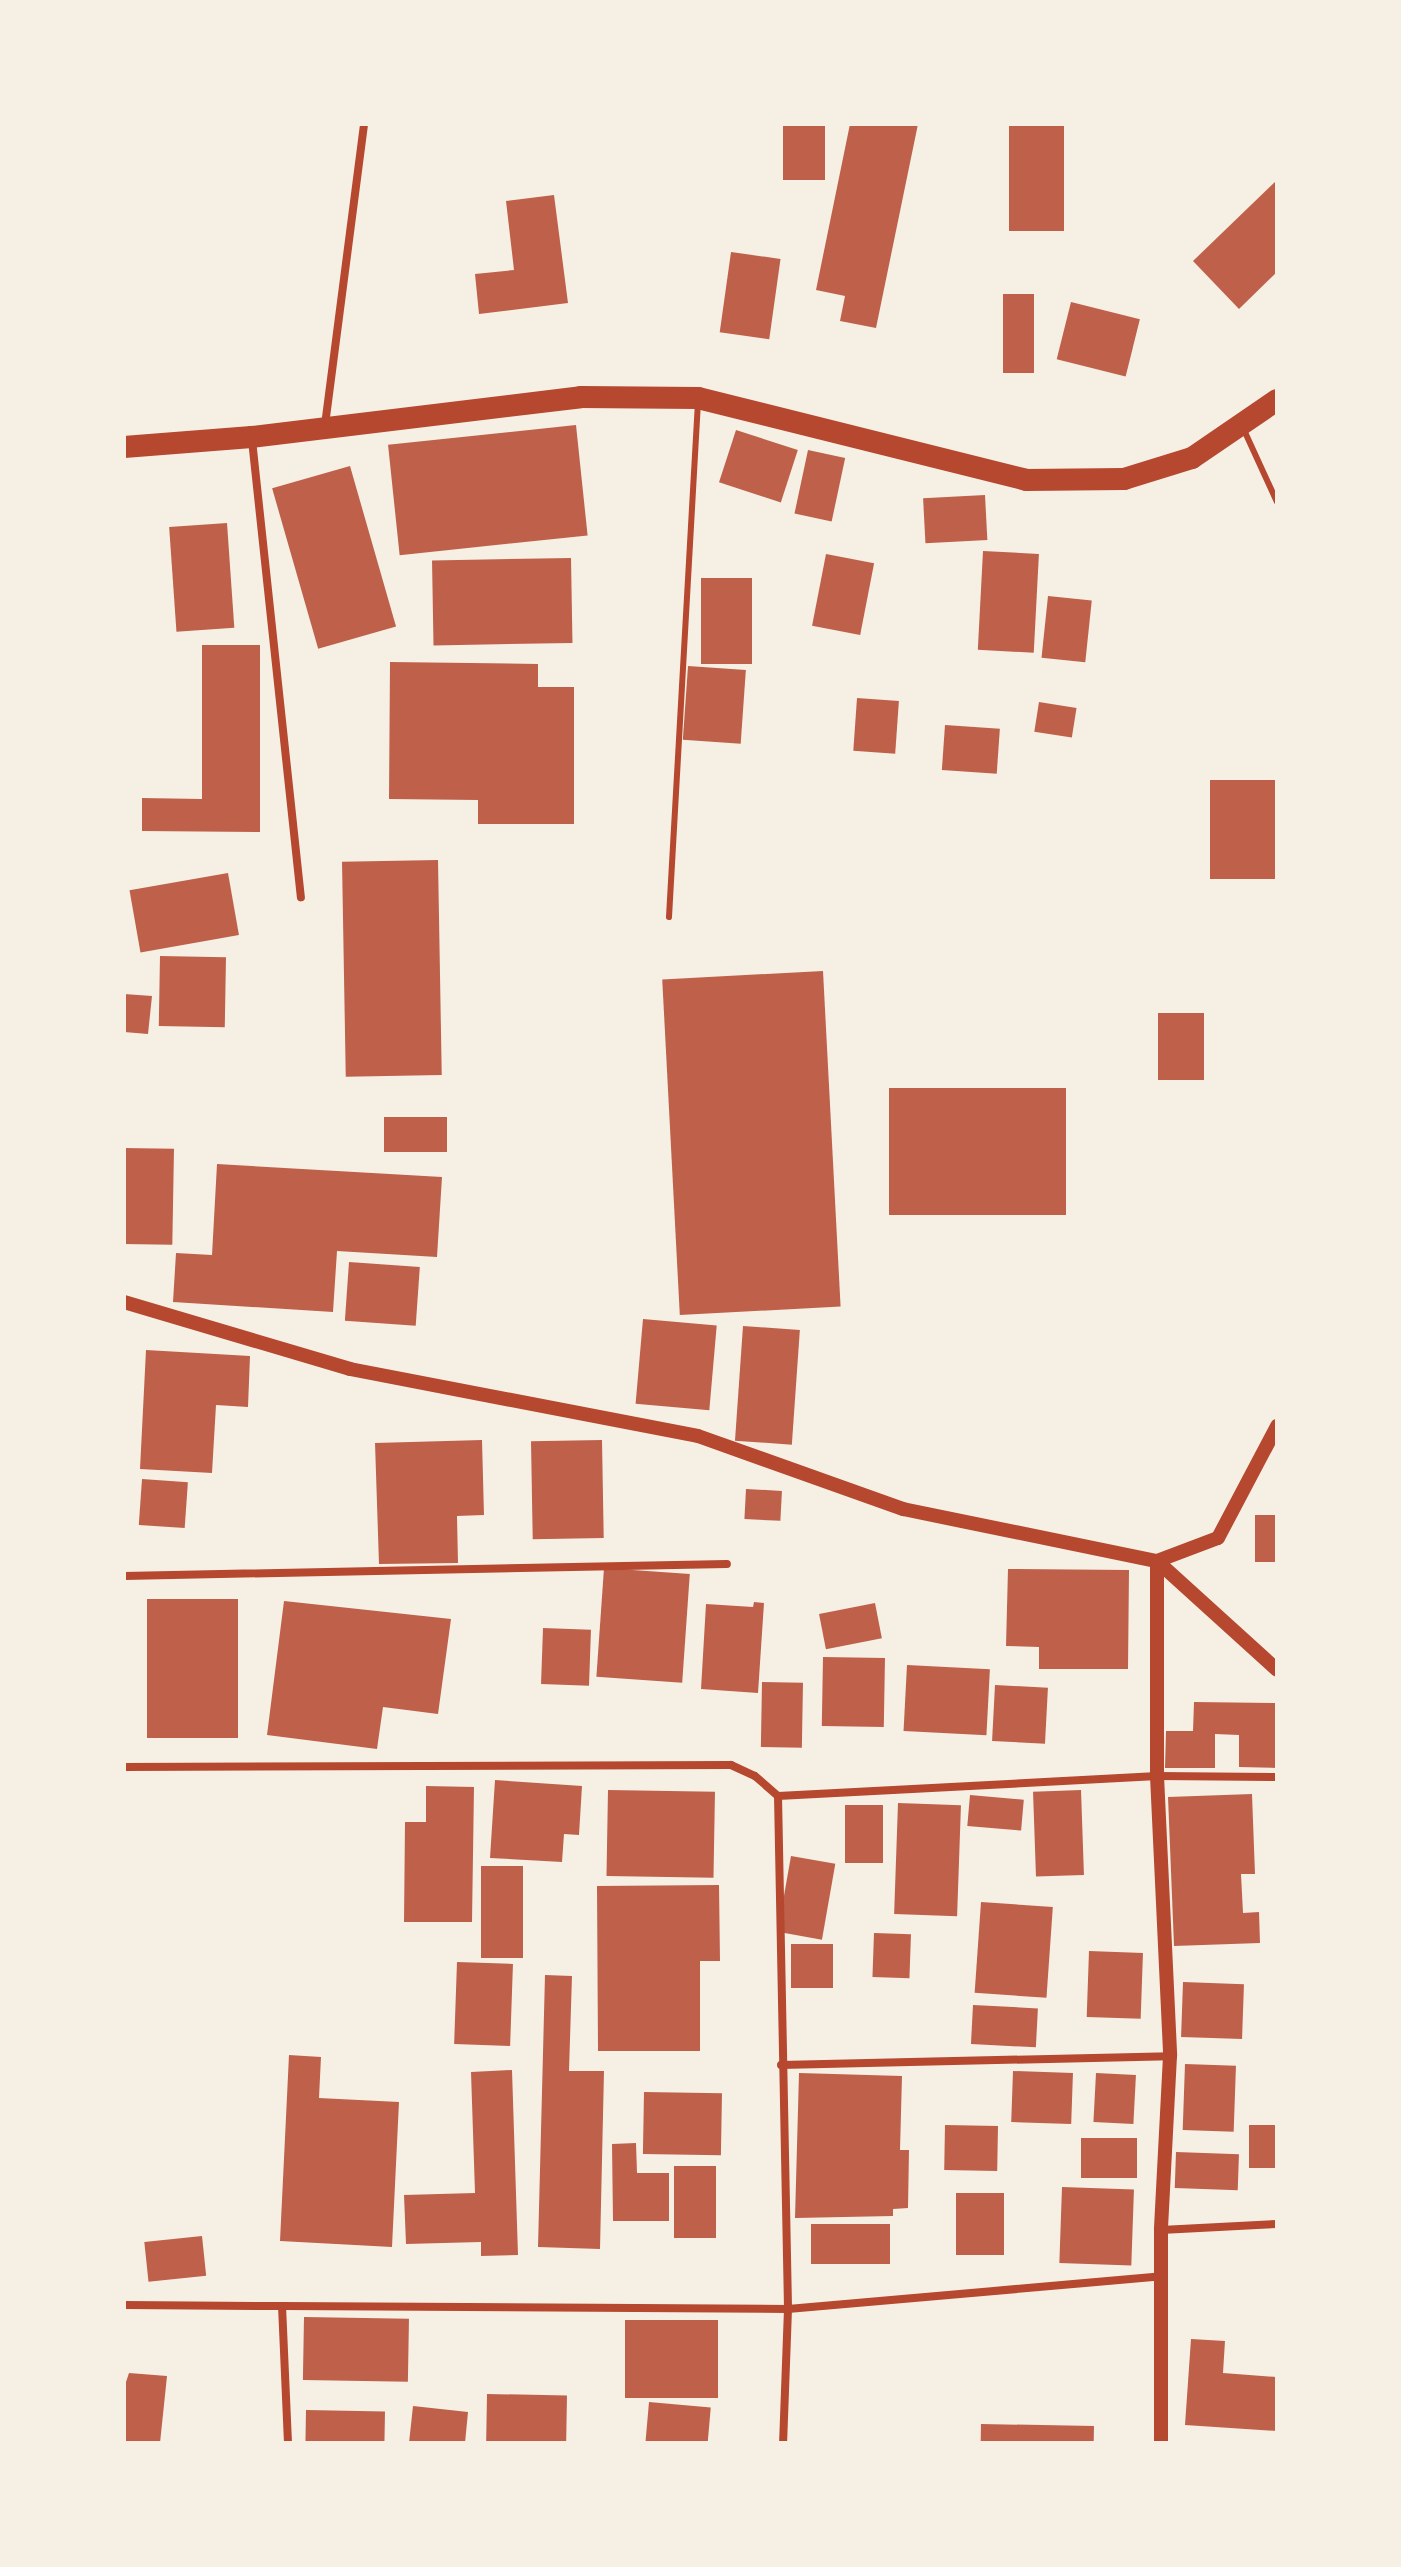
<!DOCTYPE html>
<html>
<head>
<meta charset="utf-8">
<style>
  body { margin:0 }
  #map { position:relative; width:1401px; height:2567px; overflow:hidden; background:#f6efe4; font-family:"Source Sans 3",sans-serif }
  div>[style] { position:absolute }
  .building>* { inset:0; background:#bf614a; transform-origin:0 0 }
  .service>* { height:6px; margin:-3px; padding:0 3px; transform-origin:3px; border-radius:3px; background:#b5482f }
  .minor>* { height:8px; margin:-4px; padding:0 4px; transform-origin:4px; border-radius:4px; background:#b5482f }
  .tertiary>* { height:14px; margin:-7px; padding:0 7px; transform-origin:7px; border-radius:7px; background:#b5482f }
  .trunk>* { height:22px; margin:-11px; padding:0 11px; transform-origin:11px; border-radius:11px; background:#b5482f }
  span { translate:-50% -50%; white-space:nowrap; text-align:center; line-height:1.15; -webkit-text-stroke:6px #f6efe4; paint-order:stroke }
  .frame { position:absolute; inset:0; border:126px solid #f6efe4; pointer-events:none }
</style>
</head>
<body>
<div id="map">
  <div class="building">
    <i style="left:783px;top:124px;width:42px;height:56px"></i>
    <i style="clip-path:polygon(850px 124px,918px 124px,876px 328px,840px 321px,845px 296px,816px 290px)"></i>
    <i style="left:1009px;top:124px;width:55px;height:107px"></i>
    <i style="clip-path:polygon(1277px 180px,1277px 272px,1239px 309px,1193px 261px)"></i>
    <i style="clip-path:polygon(554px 195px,568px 303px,479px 314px,475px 274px,514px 270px,506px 201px)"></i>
    <i style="left:731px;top:252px;width:50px;height:81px;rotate:8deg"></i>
    <i style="left:1003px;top:294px;width:31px;height:79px"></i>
    <i style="left:1071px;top:302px;width:71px;height:59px;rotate:14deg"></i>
    <i style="left:576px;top:425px;width:111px;height:189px;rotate:84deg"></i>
    <i style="left:736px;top:430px;width:65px;height:55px;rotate:18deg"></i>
    <i style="left:808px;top:450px;width:38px;height:65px;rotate:12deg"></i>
    <i style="left:350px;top:466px;width:167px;height:81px;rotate:74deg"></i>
    <i style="left:985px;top:495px;width:45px;height:62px;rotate:87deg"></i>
    <i style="left:227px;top:523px;width:105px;height:58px;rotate:86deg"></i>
    <i style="left:983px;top:551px;width:56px;height:99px;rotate:3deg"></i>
    <i style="left:826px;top:554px;width:49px;height:73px;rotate:11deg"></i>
    <i style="left:571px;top:558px;width:85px;height:139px;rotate:89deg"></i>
    <i style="left:701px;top:578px;width:51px;height:86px"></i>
    <i style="left:1048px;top:596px;width:44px;height:62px;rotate:6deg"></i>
    <i style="clip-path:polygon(202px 645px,260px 645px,260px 832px,142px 831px,142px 798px,202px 799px)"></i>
    <i style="clip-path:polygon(390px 662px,538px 664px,538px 687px,574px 687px,574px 824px,478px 824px,478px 800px,389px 799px)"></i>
    <i style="left:688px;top:666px;width:58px;height:74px;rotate:4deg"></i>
    <i style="left:857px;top:698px;width:42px;height:53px;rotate:4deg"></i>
    <i style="left:1039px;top:702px;width:38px;height:30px;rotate:9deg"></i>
    <i style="left:945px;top:725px;width:55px;height:45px;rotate:4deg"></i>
    <i style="left:1277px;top:780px;width:99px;height:67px;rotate:90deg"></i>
    <i style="left:438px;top:860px;width:215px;height:96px;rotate:89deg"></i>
    <i style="left:228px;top:873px;width:63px;height:100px;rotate:80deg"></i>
    <i style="left:160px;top:956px;width:66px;height:70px;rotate:1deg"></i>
    <i style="left:823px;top:971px;width:336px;height:161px;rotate:87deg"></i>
    <i style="clip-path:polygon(124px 994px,152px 996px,148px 1034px,124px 1032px)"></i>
    <i style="left:1158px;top:1013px;width:46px;height:67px"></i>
    <i style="left:1066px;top:1088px;width:127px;height:177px;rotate:90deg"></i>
    <i style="left:384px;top:1117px;width:63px;height:35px"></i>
    <i style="left:124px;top:1148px;width:50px;height:96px;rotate:1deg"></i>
    <i style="clip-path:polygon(217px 1164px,442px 1177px,437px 1257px,337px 1251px,333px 1312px,173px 1302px,176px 1253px,212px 1255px)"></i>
    <i style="left:349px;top:1262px;width:71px;height:59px;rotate:4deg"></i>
    <i style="left:643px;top:1319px;width:74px;height:85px;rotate:5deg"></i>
    <i style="left:743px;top:1326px;width:57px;height:115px;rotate:4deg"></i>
    <i style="clip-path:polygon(146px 1350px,250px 1356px,248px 1407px,216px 1405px,212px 1473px,140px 1469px)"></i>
    <i style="clip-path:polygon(482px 1440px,484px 1515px,457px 1516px,458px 1563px,379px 1564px,375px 1443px)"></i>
    <i style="left:602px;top:1440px;width:98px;height:71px;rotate:89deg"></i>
    <i style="left:142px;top:1479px;width:46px;height:46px;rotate:4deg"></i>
    <i style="left:746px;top:1489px;width:36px;height:30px;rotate:3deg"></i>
    <i style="left:1255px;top:1515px;width:22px;height:47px"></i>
    <i style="left:604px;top:1568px;width:86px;height:109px;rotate:4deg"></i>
    <i style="clip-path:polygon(1008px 1569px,1129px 1570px,1128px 1669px,1039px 1669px,1039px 1647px,1006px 1646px)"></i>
    <i style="left:238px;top:1599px;width:139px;height:91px;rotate:90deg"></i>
    <i style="clip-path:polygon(284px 1601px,451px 1619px,438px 1714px,383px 1707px,377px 1749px,267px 1735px)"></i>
    <i style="clip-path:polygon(754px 1602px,764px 1603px,758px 1693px,701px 1689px,706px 1604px,753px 1607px)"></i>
    <i style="left:875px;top:1603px;width:36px;height:57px;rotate:79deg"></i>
    <i style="left:543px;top:1628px;width:48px;height:56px;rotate:2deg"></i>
    <i style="left:823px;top:1657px;width:62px;height:69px;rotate:1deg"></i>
    <i style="left:907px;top:1665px;width:83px;height:66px;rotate:3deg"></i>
    <i style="left:762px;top:1682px;width:41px;height:65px;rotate:1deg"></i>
    <i style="left:995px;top:1685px;width:53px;height:56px;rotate:3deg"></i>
    <i style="clip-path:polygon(1194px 1702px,1277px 1703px,1277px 1768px,1239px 1767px,1239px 1735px,1215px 1734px,1215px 1768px,1165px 1768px,1166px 1731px,1193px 1731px)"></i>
    <i style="clip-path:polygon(495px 1780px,582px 1786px,579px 1835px,564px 1834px,562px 1862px,490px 1858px)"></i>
    <i style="clip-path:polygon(426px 1786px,474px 1787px,472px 1922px,404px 1922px,405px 1822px,426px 1822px)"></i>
    <i style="left:608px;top:1790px;width:107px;height:86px;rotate:1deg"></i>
    <i style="left:1081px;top:1790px;width:85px;height:48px;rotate:88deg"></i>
    <i style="clip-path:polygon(1252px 1794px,1255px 1874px,1241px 1874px,1243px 1913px,1259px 1912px,1260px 1943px,1174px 1946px,1168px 1797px)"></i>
    <i style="left:970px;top:1795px;width:54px;height:31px;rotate:5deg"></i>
    <i style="left:898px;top:1803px;width:63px;height:111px;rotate:2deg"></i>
    <i style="left:845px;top:1805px;width:38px;height:58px"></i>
    <i style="left:791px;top:1856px;width:45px;height:77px;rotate:10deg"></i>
    <i style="left:481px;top:1866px;width:42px;height:92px"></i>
    <i style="clip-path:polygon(719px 1885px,720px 1961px,700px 1961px,700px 2051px,598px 2051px,597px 1886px)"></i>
    <i style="left:981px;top:1902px;width:72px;height:91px;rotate:4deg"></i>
    <i style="left:874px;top:1933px;width:37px;height:44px;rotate:2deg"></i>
    <i style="left:791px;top:1944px;width:42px;height:44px"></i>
    <i style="left:1089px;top:1951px;width:54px;height:66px;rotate:2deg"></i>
    <i style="left:457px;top:1962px;width:56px;height:82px;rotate:2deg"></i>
    <i style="clip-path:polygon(545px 1975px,572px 1976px,569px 2071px,604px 2071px,600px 2249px,538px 2247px)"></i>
    <i style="left:1183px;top:1982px;width:61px;height:55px;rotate:2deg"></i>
    <i style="left:973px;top:2005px;width:65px;height:39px;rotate:3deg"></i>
    <i style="clip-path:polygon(289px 2055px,321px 2057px,319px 2098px,399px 2102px,392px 2247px,280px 2241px)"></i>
    <i style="left:1185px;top:2064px;width:51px;height:66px;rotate:2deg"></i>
    <i style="clip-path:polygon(512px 2070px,518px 2255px,481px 2256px,481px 2242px,406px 2244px,404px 2195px,475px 2193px,471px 2072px)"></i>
    <i style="left:1013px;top:2071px;width:60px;height:51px;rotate:2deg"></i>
    <i style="clip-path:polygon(799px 2073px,902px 2076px,900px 2150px,909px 2150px,908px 2208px,893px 2209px,893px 2216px,795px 2218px)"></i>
    <i style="left:1096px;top:2073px;width:40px;height:49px;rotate:3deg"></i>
    <i style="left:644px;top:2092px;width:78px;height:62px;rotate:1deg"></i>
    <i style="left:945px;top:2125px;width:53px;height:45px;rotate:1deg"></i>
    <i style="left:1249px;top:2125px;width:28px;height:43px"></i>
    <i style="left:1081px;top:2138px;width:56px;height:40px"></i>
    <i style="clip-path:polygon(636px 2143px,637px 2173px,669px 2173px,669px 2221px,613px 2221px,612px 2144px)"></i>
    <i style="left:1176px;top:2152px;width:63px;height:36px;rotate:2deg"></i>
    <i style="left:674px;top:2166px;width:42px;height:72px"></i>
    <i style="left:1062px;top:2187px;width:72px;height:76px;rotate:2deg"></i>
    <i style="left:956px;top:2193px;width:48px;height:62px"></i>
    <i style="left:811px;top:2224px;width:79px;height:40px"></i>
    <i style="left:202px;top:2236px;width:40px;height:58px;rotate:84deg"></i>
    <i style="left:304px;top:2317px;width:105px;height:63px;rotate:1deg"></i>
    <i style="left:718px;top:2320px;width:78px;height:93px;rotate:90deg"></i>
    <i style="clip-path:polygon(1191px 2339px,1225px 2341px,1223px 2373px,1277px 2377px,1277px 2431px,1185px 2425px)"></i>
    <i style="clip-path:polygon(129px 2373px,167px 2376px,160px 2443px,124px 2443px,124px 2388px)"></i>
    <i style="left:487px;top:2394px;width:80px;height:49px;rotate:1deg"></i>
    <i style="left:649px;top:2402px;width:62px;height:41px;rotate:5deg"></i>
    <i style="clip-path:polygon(413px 2406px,468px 2412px,465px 2443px,409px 2443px)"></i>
    <i style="left:306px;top:2410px;width:79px;height:33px;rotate:1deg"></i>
    <i style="left:981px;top:2424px;width:113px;height:19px;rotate:1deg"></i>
  </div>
  <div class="service">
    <i style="left:1244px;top:430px;width:79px;rotate:65.4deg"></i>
    <i style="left:669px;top:917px;width:516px;rotate:-86.78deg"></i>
  </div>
  <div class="minor">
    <i style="left:325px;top:425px;width:304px;rotate:-82.6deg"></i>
    <i style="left:252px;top:440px;width:460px;rotate:83.9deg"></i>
    <i style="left:124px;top:1576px;width:603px;rotate:-1.14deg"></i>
    <i style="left:124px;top:1767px;width:607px;rotate:-0.19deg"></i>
    <i style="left:731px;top:1765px;width:26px;rotate:25deg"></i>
    <i style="left:755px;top:1776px;width:30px;rotate:41deg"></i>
    <i style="left:778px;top:1796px;width:380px;rotate:-3deg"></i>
    <i style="left:1157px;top:1776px;width:120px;rotate:0.5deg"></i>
    <i style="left:778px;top:1796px;width:513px;rotate:88.88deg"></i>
    <i style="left:788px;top:2309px;width:134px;rotate:92.1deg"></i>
    <i style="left:781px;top:2065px;width:389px;rotate:-1.3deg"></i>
    <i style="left:1161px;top:2230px;width:116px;rotate:-3deg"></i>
    <i style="left:124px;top:2305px;width:158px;rotate:0.4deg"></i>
    <i style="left:288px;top:2443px;width:137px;rotate:-92.5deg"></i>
    <i style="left:282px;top:2306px;width:506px;rotate:0.34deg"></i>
    <i style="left:788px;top:2309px;width:375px;rotate:-5deg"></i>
  </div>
  <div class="tertiary">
    <i style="left:124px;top:1302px;width:236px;rotate:16.5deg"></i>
    <i style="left:350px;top:1369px;width:354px;rotate:10.9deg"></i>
    <i style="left:698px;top:1436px;width:218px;rotate:19.6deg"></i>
    <i style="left:903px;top:1509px;width:259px;rotate:11.6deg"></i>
    <i style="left:1157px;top:1561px;width:162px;rotate:42.2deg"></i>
    <i style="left:1157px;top:1561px;width:215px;rotate:90deg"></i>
    <i style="left:1157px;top:1776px;width:280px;rotate:87.3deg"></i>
    <i style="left:1170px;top:2056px;width:174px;rotate:93deg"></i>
    <i style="left:1161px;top:2230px;width:213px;rotate:90deg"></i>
    <i style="left:1157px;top:1561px;width:65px;rotate:-20.7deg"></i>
    <i style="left:1218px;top:1538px;width:127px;rotate:-62.2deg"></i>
  </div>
  <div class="trunk">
    <i style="left:124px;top:447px;width:128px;rotate:-4.5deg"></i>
    <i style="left:252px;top:437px;width:331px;rotate:-6.9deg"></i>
    <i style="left:581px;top:397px;width:117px;rotate:0.5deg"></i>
    <i style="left:698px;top:398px;width:338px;rotate:14deg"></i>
    <i style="left:1026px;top:480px;width:98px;rotate:-0.6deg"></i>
    <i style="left:1124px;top:479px;width:71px;rotate:-17.2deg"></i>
    <i style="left:1192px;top:458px;width:103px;rotate:-34.3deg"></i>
  </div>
  <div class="frame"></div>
</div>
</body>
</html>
